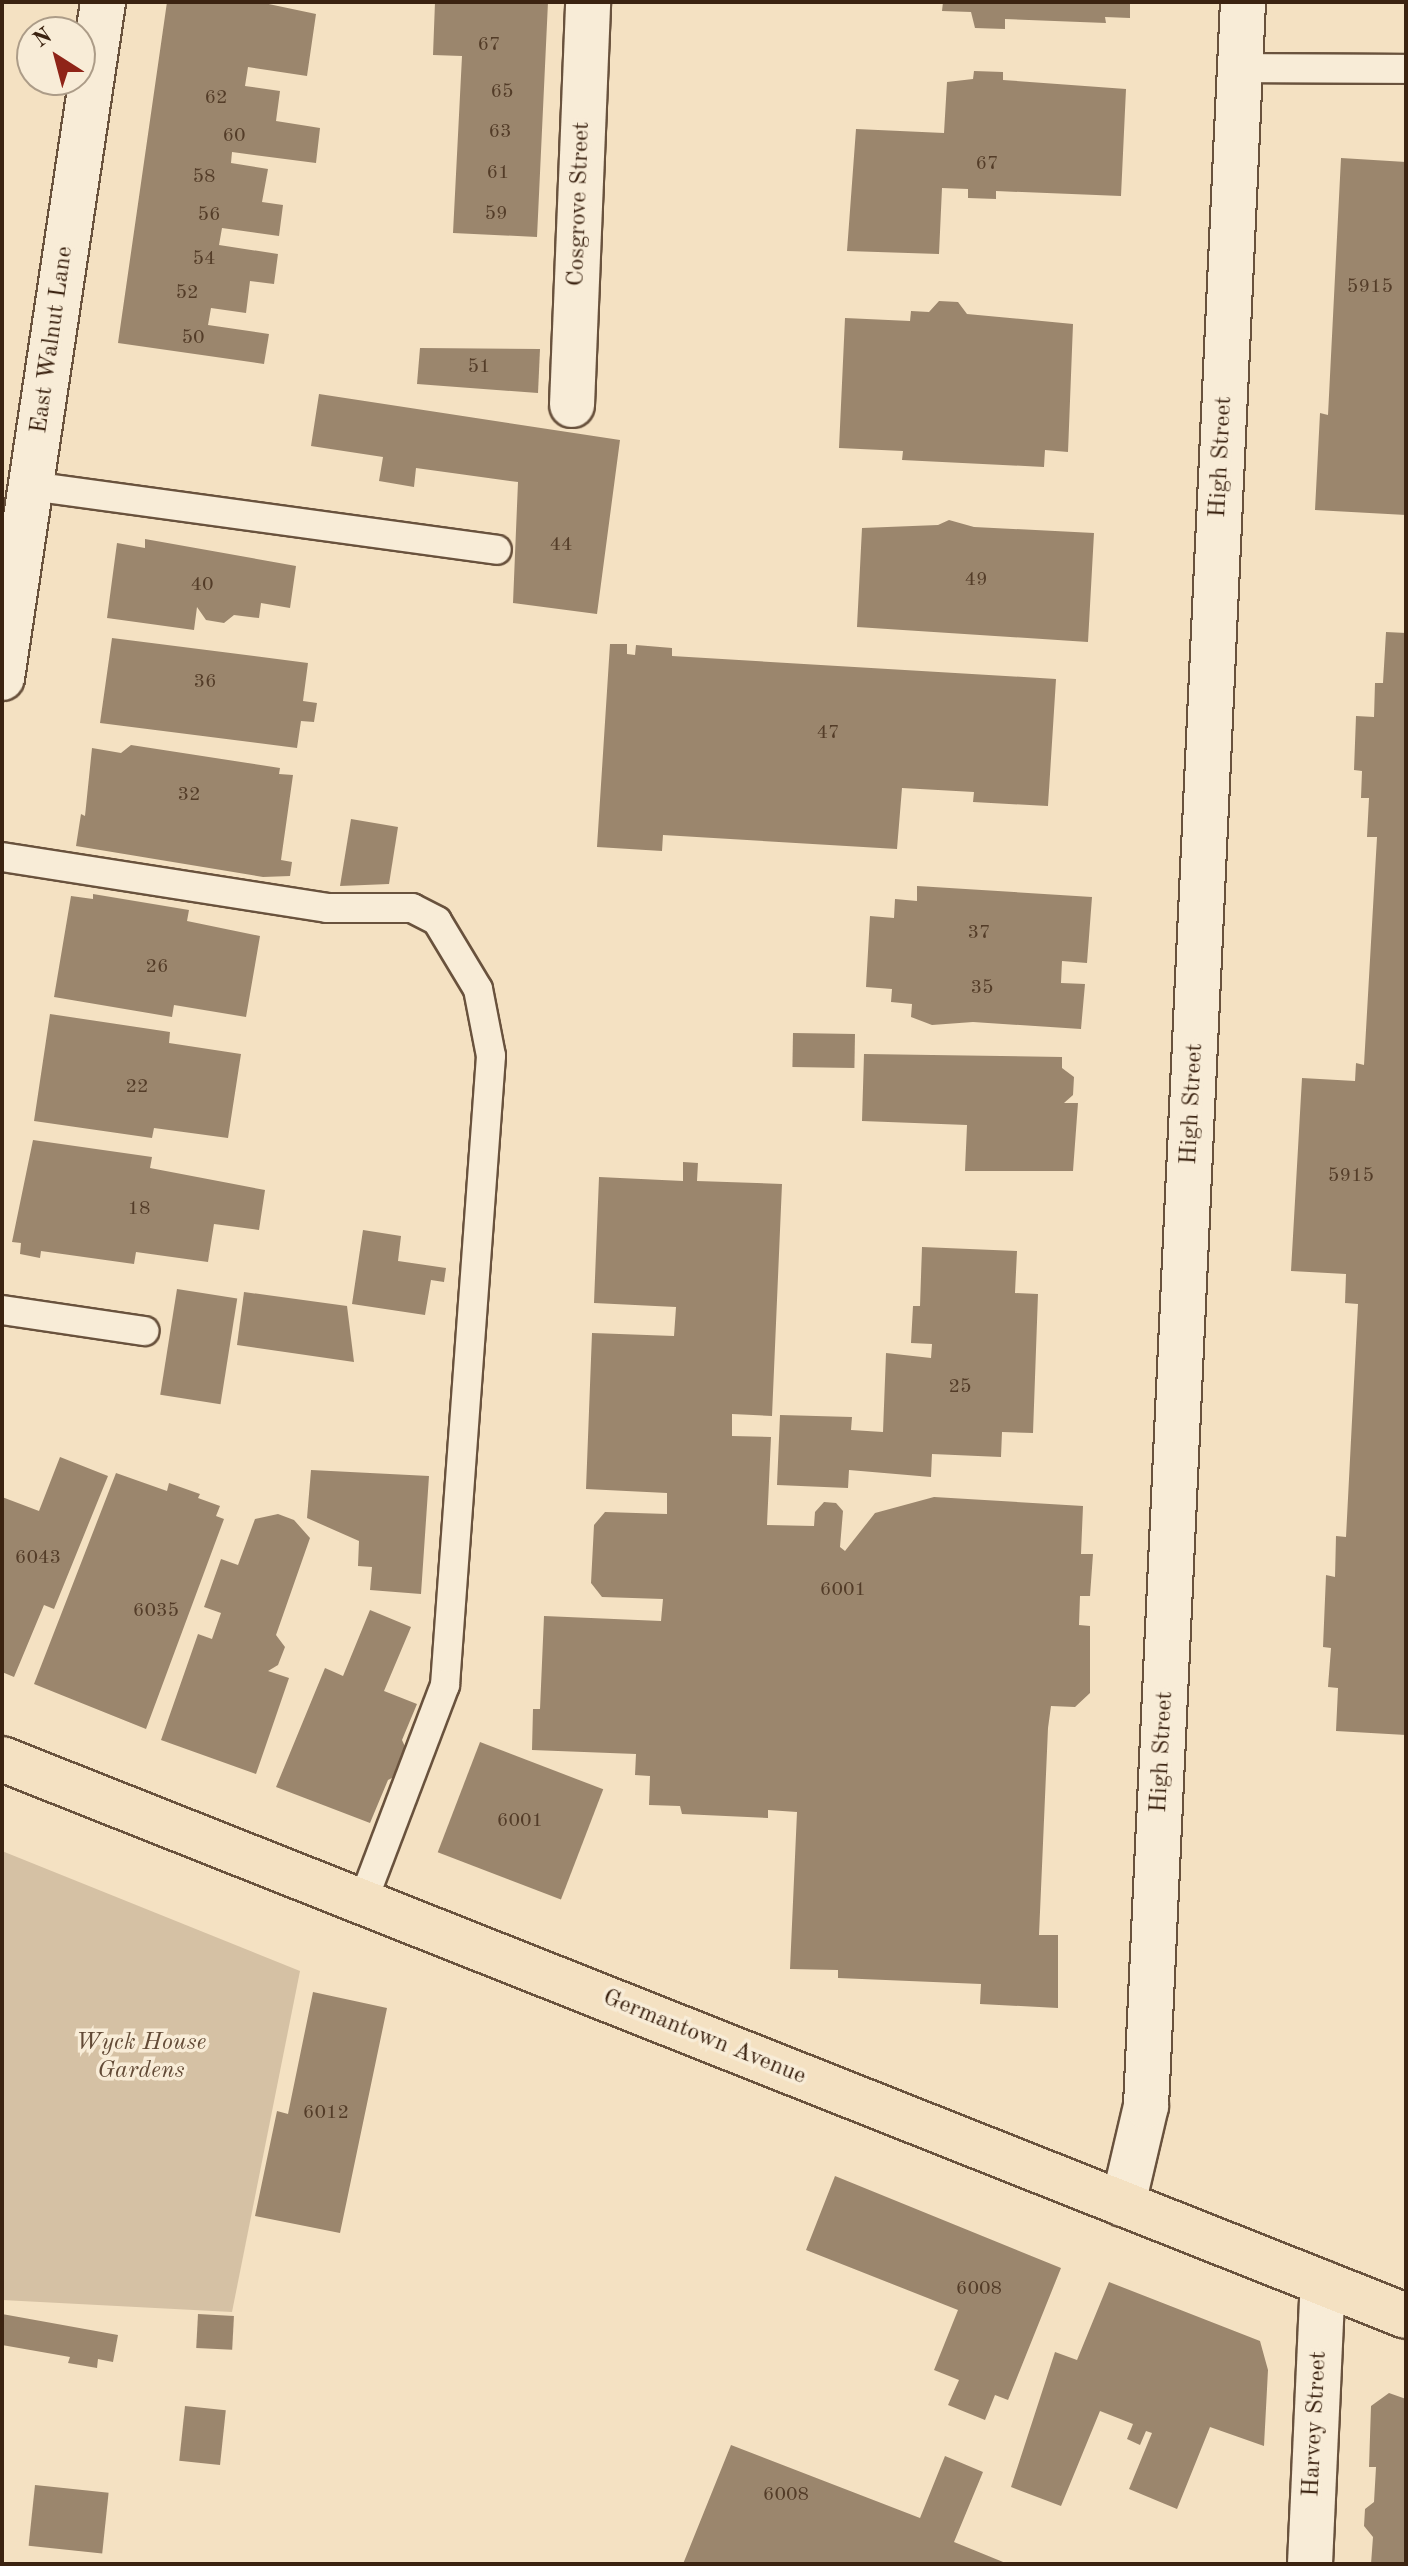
<!DOCTYPE html>
<html>
<head>
<meta charset="utf-8">
<style>
  body { margin:0 }
  #map { position:relative; width:1408px; height:2566px; overflow:hidden; background:#f4e1c2; font-family:"Old Standard TT",serif }
  div>[style] { position:absolute }
  .green>* { inset:0; background:#d5c1a4 }
  .building>* { inset:0; background:#9b866d; transform-origin:0 0 }
  .roads { filter:drop-shadow(2px 0 #69523d) drop-shadow(-2px 0 #69523d) drop-shadow(0 2px #69523d) drop-shadow(0 -2px #69523d) }
  .service>* { height:28px; margin:-14px; padding:0 14px; transform-origin:14px; border-radius:14px; background:#f8ecd7 }
  .minor>* { height:44px; margin:-22px; padding:0 22px; transform-origin:22px; border-radius:22px; background:#f8ecd7 }
  .primary>* { height:44px; margin:-22px; padding:0 22px; transform-origin:22px; border-radius:22px; background:#f4e1c2 }
  span { translate:-50% -50%; white-space:nowrap; text-align:center; line-height:1.15; -webkit-text-stroke:7px #f8ecd7; paint-order:stroke }
  .number-label { font-size:20px; color:#533c28 }
  .number-label span { -webkit-text-stroke-width:0 }
  .street-label { font-size:24px; color:#3b2311 }
  .park-label { font-size:24px; color:#624a36; font-style:italic }
  .frame { position:absolute; inset:0; border:4px solid #3b2311; pointer-events:none }
  .north { position:absolute; left:16px; top:16px; width:80px; height:80px; box-sizing:border-box; background:#f8ecd7; border:2px solid #ac9c88; border-radius:50%; rotate:324deg; font-size:22px; font-weight:700; line-height:32px; text-align:center; color:#3b2311 }
  .north::after { content:''; display:block; margin:auto; width:28px; height:36px; background:#8f2418; clip-path:polygon(50% 0,100% 100%,50% 72%,0 100%) }
</style>
</head>
<body>
<div id="map">
  <div class="green">
    <i style="clip-path:polygon(2px 1851px,300px 1971px,232px 2312px,2px 2300px)"></i>
  </div>
  <div class="building">
    <i style="clip-path:polygon(167px 2px,259px 2px,316px 14px,307px 76px,248px 67px,245px 86px,280px 91px,276px 121px,320px 128px,316px 163px,232px 152px,231px 163px,268px 169px,262px 202px,283px 205px,279px 236px,222px 228px,219px 245px,278px 254px,274px 284px,250px 281px,246px 313px,211px 308px,208px 325px,269px 334px,264px 364px,118px 343px)"></i>
    <i style="clip-path:polygon(435px 2px,548px 2px,537px 237px,453px 233px,462px 56px,433px 55px)"></i>
    <i style="clip-path:polygon(943px 2px,1130px 2px,1130px 18px,1105px 17px,1106px 23px,1005px 19px,1005px 29px,975px 28px,971px 12px,942px 11px)"></i>
    <i style="clip-path:polygon(974px 71px,1003px 72px,1003px 80px,1126px 89px,1121px 196px,996px 191px,996px 199px,968px 198px,968px 189px,942px 188px,939px 254px,847px 251px,856px 129px,944px 133px,947px 82px,973px 79px)"></i>
    <i style="clip-path:polygon(1341px 158px,1406px 162px,1406px 515px,1315px 510px,1320px 413px,1328px 415px)"></i>
    <i style="clip-path:polygon(939px 301px,958px 302px,967px 314px,1073px 324px,1068px 452px,1045px 450px,1044px 467px,902px 460px,903px 451px,839px 448px,845px 318px,910px 321px,911px 311px,929px 312px)"></i>
    <i style="clip-path:polygon(420px 348px,540px 349px,538px 393px,417px 384px)"></i>
    <i style="clip-path:polygon(319px 394px,620px 440px,597px 614px,513px 603px,518px 482px,416px 468px,414px 487px,379px 481px,383px 457px,311px 446px)"></i>
    <i style="clip-path:polygon(949px 520px,974px 527px,1094px 533px,1088px 642px,857px 627px,862px 528px,938px 525px)"></i>
    <i style="clip-path:polygon(145px 539px,296px 566px,290px 608px,261px 603px,259px 618px,234px 615px,224px 623px,206px 620px,197px 607px,194px 630px,107px 618px,117px 543px,145px 548px)"></i>
    <i style="clip-path:polygon(1386px 632px,1406px 633px,1406px 1735px,1336px 1731px,1338px 1688px,1328px 1687px,1331px 1648px,1323px 1647px,1326px 1575px,1335px 1577px,1336px 1536px,1346px 1537px,1358px 1304px,1345px 1303px,1346px 1274px,1291px 1271px,1302px 1078px,1355px 1081px,1356px 1063px,1364px 1065px,1377px 837px,1367px 837px,1369px 798px,1361px 798px,1362px 771px,1354px 770px,1356px 716px,1374px 717px,1375px 683px,1383px 683px)"></i>
    <i style="clip-path:polygon(112px 638px,308px 663px,303px 701px,317px 703px,314px 722px,301px 721px,297px 748px,100px 723px)"></i>
    <i style="clip-path:polygon(610px 644px,627px 644px,627px 654px,635px 655px,636px 645px,672px 648px,672px 656px,1056px 679px,1048px 806px,973px 802px,974px 792px,902px 788px,897px 849px,663px 835px,662px 851px,597px 847px)"></i>
    <i style="clip-path:polygon(131px 745px,280px 768px,279px 774px,293px 775px,281px 860px,292px 862px,290px 876px,263px 877px,76px 846px,81px 814px,85px 816px,92px 748px,121px 753px)"></i>
    <i style="clip-path:polygon(351px 819px,398px 827px,389px 884px,340px 886px)"></i>
    <i style="clip-path:polygon(917px 886px,1092px 897px,1087px 963px,1062px 961px,1061px 983px,1085px 984px,1081px 1029px,973px 1022px,932px 1025px,911px 1017px,912px 1004px,891px 1002px,892px 989px,866px 987px,870px 916px,894px 918px,895px 899px,917px 901px)"></i>
    <i style="clip-path:polygon(93px 894px,189px 910px,187px 921px,260px 936px,246px 1017px,174px 1005px,172px 1017px,54px 997px,71px 896px,93px 899px)"></i>
    <i style="clip-path:polygon(50px 1014px,170px 1032px,169px 1043px,241px 1054px,228px 1138px,154px 1128px,152px 1138px,34px 1121px)"></i>
    <i style="left:793px;top:1033px;width:62px;height:34px;rotate:1deg"></i>
    <i style="clip-path:polygon(864px 1054px,1062px 1057px,1062px 1068px,1074px 1077px,1073px 1095px,1064px 1103px,1078px 1103px,1073px 1171px,965px 1171px,967px 1125px,862px 1121px)"></i>
    <i style="clip-path:polygon(33px 1140px,152px 1157px,150px 1168px,265px 1190px,259px 1230px,214px 1224px,208px 1262px,136px 1252px,134px 1264px,41px 1251px,40px 1258px,20px 1254px,21px 1243px,12px 1242px)"></i>
    <i style="clip-path:polygon(683px 1162px,698px 1163px,697px 1181px,782px 1184px,772px 1416px,732px 1414px,732px 1436px,771px 1437px,767px 1525px,814px 1526px,815px 1512px,824px 1502px,836px 1503px,843px 1511px,840px 1547px,845px 1551px,875px 1513px,934px 1497px,1083px 1506px,1081px 1554px,1093px 1554px,1090px 1596px,1080px 1596px,1079px 1625px,1090px 1626px,1090px 1693px,1075px 1707px,1051px 1706px,1048px 1728px,1039px 1935px,1058px 1935px,1058px 2008px,980px 2004px,981px 1984px,838px 1978px,838px 1970px,790px 1969px,797px 1812px,768px 1810px,768px 1818px,682px 1814px,680px 1806px,649px 1805px,650px 1776px,635px 1775px,636px 1754px,532px 1750px,533px 1709px,540px 1709px,544px 1616px,661px 1621px,663px 1599px,602px 1597px,591px 1583px,594px 1525px,605px 1512px,667px 1514px,667px 1493px,586px 1489px,592px 1333px,674px 1336px,676px 1307px,594px 1303px,599px 1177px,683px 1181px)"></i>
    <i style="clip-path:polygon(363px 1230px,401px 1236px,398px 1261px,446px 1268px,444px 1282px,431px 1280px,425px 1315px,352px 1304px)"></i>
    <i style="clip-path:polygon(922px 1247px,1017px 1251px,1015px 1293px,1038px 1294px,1033px 1433px,1002px 1432px,1001px 1457px,932px 1454px,931px 1477px,849px 1470px,848px 1488px,777px 1485px,780px 1415px,852px 1417px,851px 1430px,883px 1432px,886px 1353px,931px 1358px,932px 1344px,911px 1343px,913px 1306px,920px 1306px)"></i>
    <i style="left:177px;top:1289px;width:61px;height:107px;rotate:9deg"></i>
    <i style="clip-path:polygon(244px 1292px,347px 1306px,354px 1362px,237px 1345px)"></i>
    <i style="clip-path:polygon(60px 1457px,108px 1476px,54px 1609px,44px 1605px,14px 1677px,2px 1672px,2px 1497px,39px 1511px)"></i>
    <i style="clip-path:polygon(311px 1470px,429px 1476px,421px 1594px,370px 1590px,372px 1567px,358px 1566px,359px 1541px,307px 1518px)"></i>
    <i style="clip-path:polygon(116px 1473px,167px 1491px,169px 1483px,200px 1494px,198px 1498px,220px 1506px,216px 1516px,224px 1519px,146px 1729px,34px 1684px)"></i>
    <i style="clip-path:polygon(278px 1514px,294px 1520px,310px 1538px,276px 1635px,285px 1647px,278px 1665px,268px 1671px,289px 1678px,256px 1774px,161px 1740px,198px 1634px,212px 1639px,221px 1613px,204px 1607px,221px 1559px,238px 1565px,255px 1519px)"></i>
    <i style="clip-path:polygon(370px 1610px,411px 1627px,384px 1691px,417px 1704px,402px 1740px,408px 1753px,400px 1774px,388px 1780px,370px 1823px,276px 1787px,325px 1668px,343px 1676px)"></i>
    <i style="left:480px;top:1742px;width:132px;height:118px;rotate:21deg"></i>
    <i style="clip-path:polygon(313px 1992px,387px 2008px,340px 2233px,255px 2216px,277px 2111px,288px 2114px)"></i>
    <i style="clip-path:polygon(835px 2176px,1061px 2268px,1008px 2400px,995px 2395px,985px 2420px,948px 2405px,959px 2380px,934px 2370px,958px 2310px,806px 2250px)"></i>
    <i style="clip-path:polygon(1109px 2282px,1260px 2341px,1268px 2370px,1264px 2446px,1210px 2427px,1177px 2509px,1129px 2489px,1152px 2433px,1146px 2431px,1140px 2445px,1127px 2439px,1133px 2424px,1100px 2411px,1061px 2506px,1011px 2487px,1055px 2352px,1077px 2360px)"></i>
    <i style="clip-path:polygon(2px 2314px,118px 2335px,113px 2362px,98px 2359px,97px 2368px,68px 2363px,70px 2357px,2px 2345px)"></i>
    <i style="left:198px;top:2314px;width:36px;height:34px;rotate:3deg"></i>
    <i style="clip-path:polygon(1389px 2393px,1406px 2399px,1406px 2564px,1371px 2564px,1373px 2537px,1364px 2526px,1365px 2509px,1374px 2502px,1376px 2467px,1369px 2467px,1371px 2406px)"></i>
    <i style="left:185px;top:2406px;width:41px;height:55px;rotate:6deg"></i>
    <i style="clip-path:polygon(731px 2445px,920px 2518px,945px 2456px,983px 2472px,954px 2542px,1008px 2564px,683px 2564px)"></i>
    <i style="left:35px;top:2485px;width:74px;height:61px;rotate:6deg"></i>
  </div>
  <div class="roads">
    <div class="service">
      <i style="left:1240px;top:68px;width:166px;rotate:0.3deg"></i>
      <i style="left:31px;top:486px;width:470px;rotate:7.8deg"></i>
      <i style="left:2px;top:857px;width:329px;rotate:8.9deg"></i>
      <i style="left:327px;top:908px;width:85px"></i>
      <i style="left:412px;top:908px;width:28px;rotate:27deg"></i>
      <i style="left:437px;top:921px;width:79px;rotate:58.9deg"></i>
      <i style="left:478px;top:989px;width:68px;rotate:79deg"></i>
      <i style="left:491px;top:1056px;width:631px;rotate:94.18deg"></i>
      <i style="left:445px;top:1685px;width:234px;rotate:110.8deg"></i>
      <i style="left:2px;top:1310px;width:144px;rotate:8.4deg"></i>
    </div>
    <div class="minor">
      <i style="left:572px;top:405px;width:403px;rotate:-87.7deg"></i>
      <i style="left:2px;top:678px;width:684px;rotate:-81.5deg"></i>
      <i style="left:1123px;top:2204px;width:101px;rotate:-76.8deg"></i>
      <i style="left:1146px;top:2106px;width:2106px;rotate:-87.36deg"></i>
      <i style="left:1310px;top:2564px;width:281px;rotate:-87.4deg"></i>
    </div>
    <div class="primary">
      <i style="left:2px;top:1759px;width:1510px;rotate:21.64deg"></i>
    </div>
  </div>
  <div class="number-label">
    <span style="left:489px;top:45px">67</span>
    <span style="left:502px;top:92px">65</span>
    <span style="left:216px;top:98px">62</span>
    <span style="left:500px;top:132px">63</span>
    <span style="left:234px;top:136px">60</span>
    <span style="left:987px;top:164px">67</span>
    <span style="left:498px;top:173px">61</span>
    <span style="left:204px;top:177px">58</span>
    <span style="left:496px;top:214px">59</span>
    <span style="left:209px;top:215px">56</span>
    <span style="left:204px;top:259px">54</span>
    <span style="left:1370px;top:287px">5915</span>
    <span style="left:187px;top:293px">52</span>
    <span style="left:193px;top:338px">50</span>
    <span style="left:479px;top:367px">51</span>
    <span style="left:561px;top:545px">44</span>
    <span style="left:976px;top:580px">49</span>
    <span style="left:202px;top:585px">40</span>
    <span style="left:205px;top:682px">36</span>
    <span style="left:828px;top:733px">47</span>
    <span style="left:189px;top:795px">32</span>
    <span style="left:979px;top:933px">37</span>
    <span style="left:157px;top:967px">26</span>
    <span style="left:982px;top:988px">35</span>
    <span style="left:137px;top:1087px">22</span>
    <span style="left:1351px;top:1176px">5915</span>
    <span style="left:139px;top:1209px">18</span>
    <span style="left:960px;top:1387px">25</span>
    <span style="left:38px;top:1558px">6043</span>
    <span style="left:843px;top:1590px">6001</span>
    <span style="left:156px;top:1611px">6035</span>
    <span style="left:520px;top:1821px">6001</span>
    <span style="left:326px;top:2113px">6012</span>
    <span style="left:979px;top:2289px">6008</span>
    <span style="left:786px;top:2495px">6008</span>
  </div>
  <div class="street-label">
    <span style="left:580px;top:204px;rotate:-88deg">Cosgrove Street</span>
    <span style="left:53px;top:340px;rotate:-82deg">East Walnut Lane</span>
    <span style="left:1222px;top:457px;rotate:-87deg">High Street</span>
    <span style="left:1193px;top:1104px;rotate:-87deg">High Street</span>
    <span style="left:1163px;top:1752px;rotate:-87deg">High Street</span>
    <span style="left:704px;top:2038px;rotate:22deg">Germantown Avenue</span>
    <span style="left:1316px;top:2424px;rotate:-87deg">Harvey Street</span>
  </div>
  <div class="park-label">
    <span style="left:141px;top:2058px">Wyck House<br>Gardens</span>
  </div>
  <div class="frame"></div>
  <div class="north">N</div>
</div>
</body>
</html>
